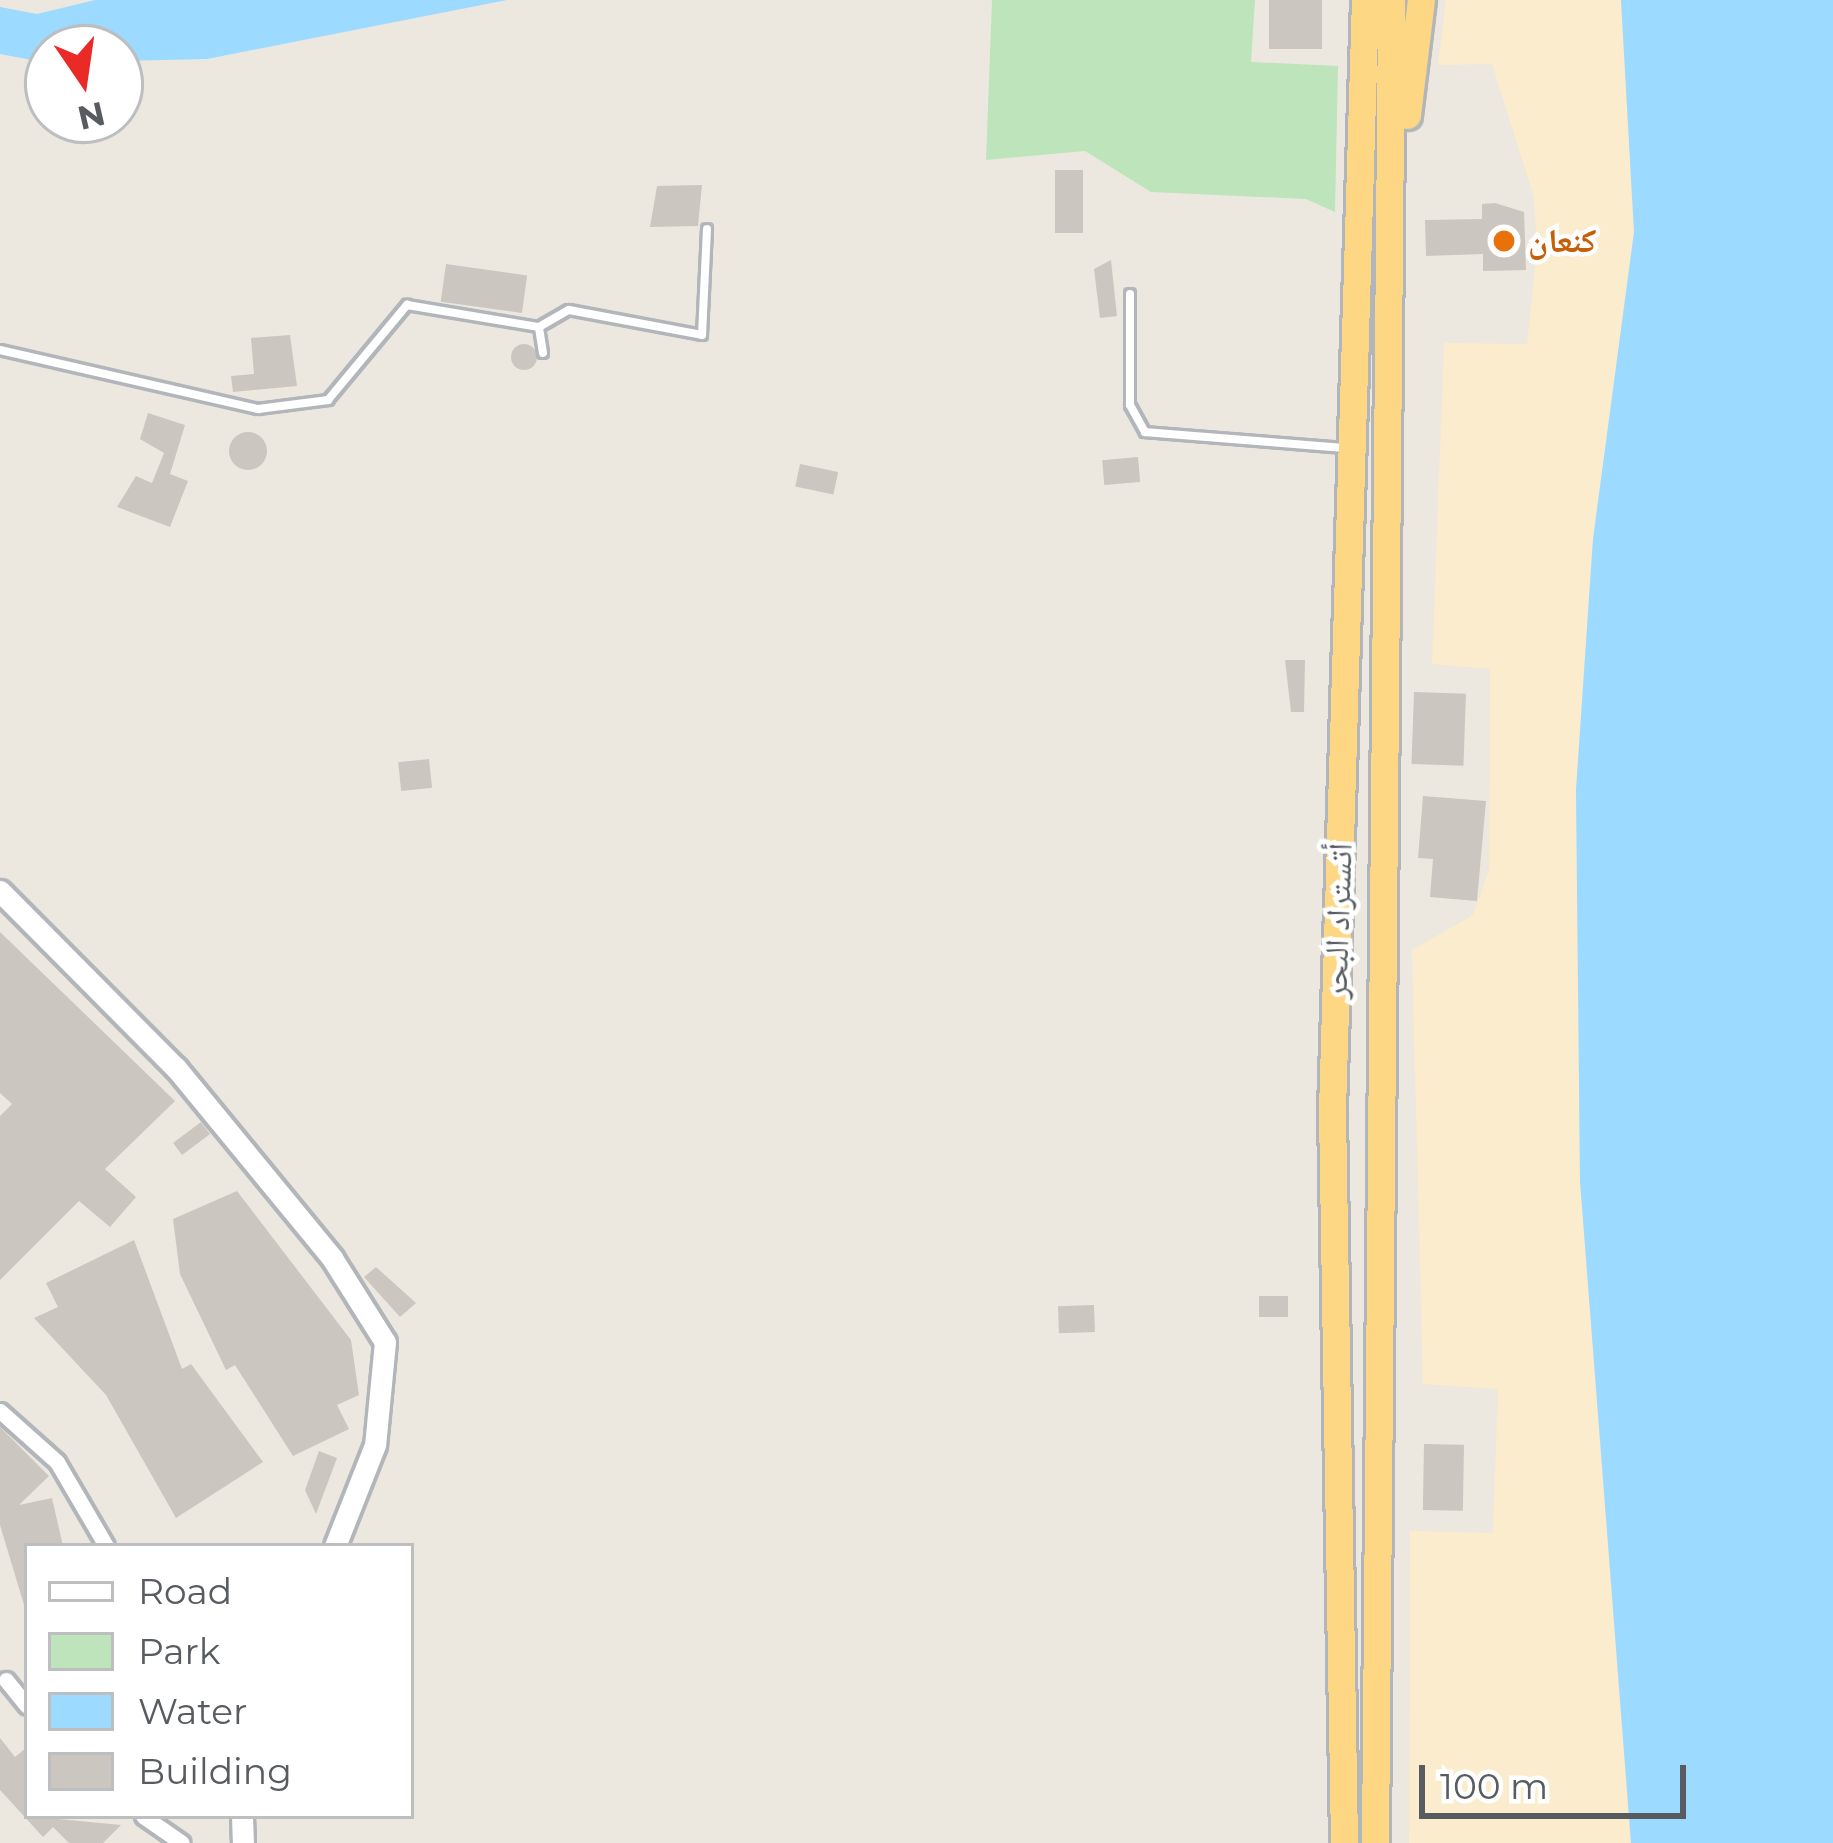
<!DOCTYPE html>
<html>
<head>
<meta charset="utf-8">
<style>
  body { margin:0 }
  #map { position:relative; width:1833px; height:1843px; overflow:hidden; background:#ece8df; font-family:Montserrat,"Noto Naskh Arabic",sans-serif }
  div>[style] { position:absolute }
  .green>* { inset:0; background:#bde4ba }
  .sand>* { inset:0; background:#faeccc }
  .water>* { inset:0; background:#9cdaff }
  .building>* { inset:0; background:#cbc6c0; transform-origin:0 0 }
  .round { border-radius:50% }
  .roads { filter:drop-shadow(3px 0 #b2b6ba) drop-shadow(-3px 0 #b2b6ba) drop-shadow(0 3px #b2b6ba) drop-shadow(0 -3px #b2b6ba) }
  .lane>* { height:8px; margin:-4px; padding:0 4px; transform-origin:4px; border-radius:4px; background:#fff }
  .street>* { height:15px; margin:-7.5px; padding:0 7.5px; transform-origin:7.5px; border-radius:7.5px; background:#fff }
  .secondary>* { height:21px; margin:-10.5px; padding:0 10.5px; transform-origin:10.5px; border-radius:10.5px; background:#fff }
  .highway>* { height:27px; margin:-13.5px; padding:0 13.5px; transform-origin:13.5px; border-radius:13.5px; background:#fdd784 }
  .dots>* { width:33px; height:33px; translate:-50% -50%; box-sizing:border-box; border:6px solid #fff; border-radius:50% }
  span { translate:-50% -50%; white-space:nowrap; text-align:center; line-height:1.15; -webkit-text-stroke:9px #fff; paint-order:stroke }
  .food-label { font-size:33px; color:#c56008; font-weight:700 }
  .left { translate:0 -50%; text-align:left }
  .street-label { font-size:33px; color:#585c60 }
  .legend { position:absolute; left:24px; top:1543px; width:390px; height:276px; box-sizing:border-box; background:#fff; border:3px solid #bcbebf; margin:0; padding:15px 21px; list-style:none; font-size:36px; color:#585c60 }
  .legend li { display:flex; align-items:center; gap:24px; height:60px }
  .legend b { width:60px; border:3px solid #bcbebf }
  .north { position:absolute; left:24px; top:24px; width:120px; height:120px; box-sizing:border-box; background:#fff; border:3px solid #bcbebf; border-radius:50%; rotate:167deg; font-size:33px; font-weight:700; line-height:48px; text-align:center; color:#585c60 }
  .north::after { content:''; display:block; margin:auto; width:42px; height:54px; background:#e92a27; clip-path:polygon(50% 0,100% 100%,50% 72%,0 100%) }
  .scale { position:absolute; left:1419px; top:1765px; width:267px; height:54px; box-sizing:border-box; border:6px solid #585c60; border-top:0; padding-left:15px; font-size:36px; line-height:42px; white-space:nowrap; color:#585c60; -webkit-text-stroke:9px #fff; paint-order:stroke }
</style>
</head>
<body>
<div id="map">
  <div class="green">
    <i style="clip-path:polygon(992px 0,1255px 0,1251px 62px,1338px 66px,1335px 212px,1306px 199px,1151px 192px,1085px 151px,986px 160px)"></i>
  </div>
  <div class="sand">
    <i style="clip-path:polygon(1446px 0,1621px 0,1634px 232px,1593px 539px,1576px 790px,1580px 1181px,1631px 1843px,1409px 1843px,1410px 1531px,1493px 1533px,1498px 1389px,1423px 1384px,1412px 950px,1473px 915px,1489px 870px,1490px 669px,1432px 664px,1444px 343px,1527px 344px,1537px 251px,1534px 197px,1492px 64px,1438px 65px)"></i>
  </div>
  <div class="water">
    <i style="clip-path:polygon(95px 0,507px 0,207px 59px,120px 61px,120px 48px,48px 48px,48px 63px,0 54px,0 7px,37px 14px)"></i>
    <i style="clip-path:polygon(1621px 0,1833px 0,1833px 1843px,1631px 1843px,1580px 1181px,1576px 790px,1593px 539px,1634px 232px)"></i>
  </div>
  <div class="building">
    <i style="left:1269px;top:0;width:53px;height:49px"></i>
    <i style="left:1055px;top:170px;width:28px;height:63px"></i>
    <i style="clip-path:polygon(702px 185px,698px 226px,650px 227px,657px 186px)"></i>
    <i style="clip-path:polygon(1495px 203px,1524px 212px,1526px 270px,1483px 271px,1483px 254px,1426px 256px,1425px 220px,1482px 219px,1482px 204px)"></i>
    <i style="clip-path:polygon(1111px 260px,1117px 316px,1100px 318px,1094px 269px)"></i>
    <i style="left:446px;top:264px;width:82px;height:38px;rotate:8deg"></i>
    <i style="clip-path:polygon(290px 335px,297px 386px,233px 392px,231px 376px,254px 374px,251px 338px)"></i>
    <i class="round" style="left:511px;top:344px;width:26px;height:26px"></i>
    <i style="clip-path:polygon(148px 413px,185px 425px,170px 474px,188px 481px,170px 527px,117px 507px,136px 476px,152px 483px,164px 453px,140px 439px)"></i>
    <i class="round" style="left:229px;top:432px;width:38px;height:38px"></i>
    <i style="left:1138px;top:457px;width:25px;height:36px;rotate:85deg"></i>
    <i style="left:800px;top:464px;width:39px;height:23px;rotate:12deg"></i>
    <i style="clip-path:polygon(1285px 660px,1305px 660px,1304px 712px,1291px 712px)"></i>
    <i style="left:1414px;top:692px;width:52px;height:72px;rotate:2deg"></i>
    <i style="left:429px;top:759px;width:29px;height:31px;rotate:84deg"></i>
    <i style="clip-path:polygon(1423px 796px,1486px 801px,1477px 901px,1430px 897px,1433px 859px,1418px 858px)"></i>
    <i style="clip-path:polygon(0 932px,175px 1101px,105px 1169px,136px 1197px,110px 1227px,79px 1201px,0 1280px,0 1116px,12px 1104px,0 1093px)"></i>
    <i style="left:201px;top:1122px;width:15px;height:35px;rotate:53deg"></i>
    <i style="clip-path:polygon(237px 1191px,351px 1340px,359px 1395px,337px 1405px,349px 1429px,293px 1456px,235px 1365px,226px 1370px,180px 1274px,173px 1219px)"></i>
    <i style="clip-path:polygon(134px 1240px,182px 1369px,191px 1364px,263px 1462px,176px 1518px,106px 1395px,34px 1318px,58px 1307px,46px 1283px)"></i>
    <i style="clip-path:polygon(376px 1267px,416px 1303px,400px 1317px,364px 1277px)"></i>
    <i style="left:1259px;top:1296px;width:29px;height:21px"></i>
    <i style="left:1094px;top:1305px;width:27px;height:36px;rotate:88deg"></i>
    <i style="clip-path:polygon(0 1427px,49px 1476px,19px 1505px,52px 1498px,63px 1546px,27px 1546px,27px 1615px,0 1525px)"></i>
    <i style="left:1424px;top:1444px;width:40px;height:66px;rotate:1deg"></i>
    <i style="clip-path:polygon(319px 1451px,337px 1458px,316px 1514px,305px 1490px)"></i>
    <i style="clip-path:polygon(0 1738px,15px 1757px,27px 1747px,27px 1816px,121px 1825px,103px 1843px,69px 1843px,53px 1827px,43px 1837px,0 1790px)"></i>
  </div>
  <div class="roads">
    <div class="lane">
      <i style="left:1130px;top:294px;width:111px;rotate:90deg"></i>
      <i style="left:1130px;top:405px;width:31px;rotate:61deg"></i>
      <i style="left:1145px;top:432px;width:199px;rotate:4.6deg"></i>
      <i style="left:0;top:350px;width:265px;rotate:12.9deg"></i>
      <i style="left:258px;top:409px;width:71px;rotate:-7.3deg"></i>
      <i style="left:328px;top:400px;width:124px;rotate:-50.3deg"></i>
      <i style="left:407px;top:305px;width:134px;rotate:9.5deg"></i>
      <i style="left:543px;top:353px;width:26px;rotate:-99deg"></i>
      <i style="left:539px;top:327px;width:34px;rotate:-30deg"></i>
      <i style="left:569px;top:310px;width:135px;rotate:10.6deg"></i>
      <i style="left:702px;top:335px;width:106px;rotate:-87.3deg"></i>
    </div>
    <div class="street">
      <i style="left:0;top:1411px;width:76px;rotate:41.8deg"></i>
      <i style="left:57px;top:1462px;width:97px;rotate:59.7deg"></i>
      <i style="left:6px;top:1680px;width:33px;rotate:51deg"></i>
      <i style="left:143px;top:1816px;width:47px;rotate:34.7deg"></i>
    </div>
    <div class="secondary">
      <i style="left:0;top:891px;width:250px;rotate:45.2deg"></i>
      <i style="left:176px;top:1068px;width:246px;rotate:50.6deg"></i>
      <i style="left:332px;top:1258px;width:99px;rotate:57.8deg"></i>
      <i style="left:385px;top:1342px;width:103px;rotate:95.5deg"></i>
      <i style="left:375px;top:1445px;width:109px;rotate:111.6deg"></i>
      <i style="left:242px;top:1816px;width:27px;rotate:88deg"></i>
    </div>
    <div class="highway">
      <i style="left:1407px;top:115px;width:116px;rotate:-83.1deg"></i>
      <i style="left:1344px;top:1843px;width:733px;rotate:-90.94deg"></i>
      <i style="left:1332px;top:1110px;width:1110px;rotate:-88.3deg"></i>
      <i style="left:1375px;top:1843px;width:1843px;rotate:-89.5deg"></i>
    </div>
  </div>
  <div class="dots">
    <i style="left:1504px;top:241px;background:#e8710a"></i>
  </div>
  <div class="food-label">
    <span class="left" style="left:1528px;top:241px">كنعان</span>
  </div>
  <div class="street-label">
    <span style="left:1338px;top:921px;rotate:-88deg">أتستراد البحر</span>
  </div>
  <ul class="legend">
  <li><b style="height:15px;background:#fff"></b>Road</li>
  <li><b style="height:33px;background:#bde4ba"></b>Park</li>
  <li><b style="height:33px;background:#9cdaff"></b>Water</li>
  <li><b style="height:33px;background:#cbc6c0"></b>Building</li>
  </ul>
  <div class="north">N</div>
  <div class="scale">100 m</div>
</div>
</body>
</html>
